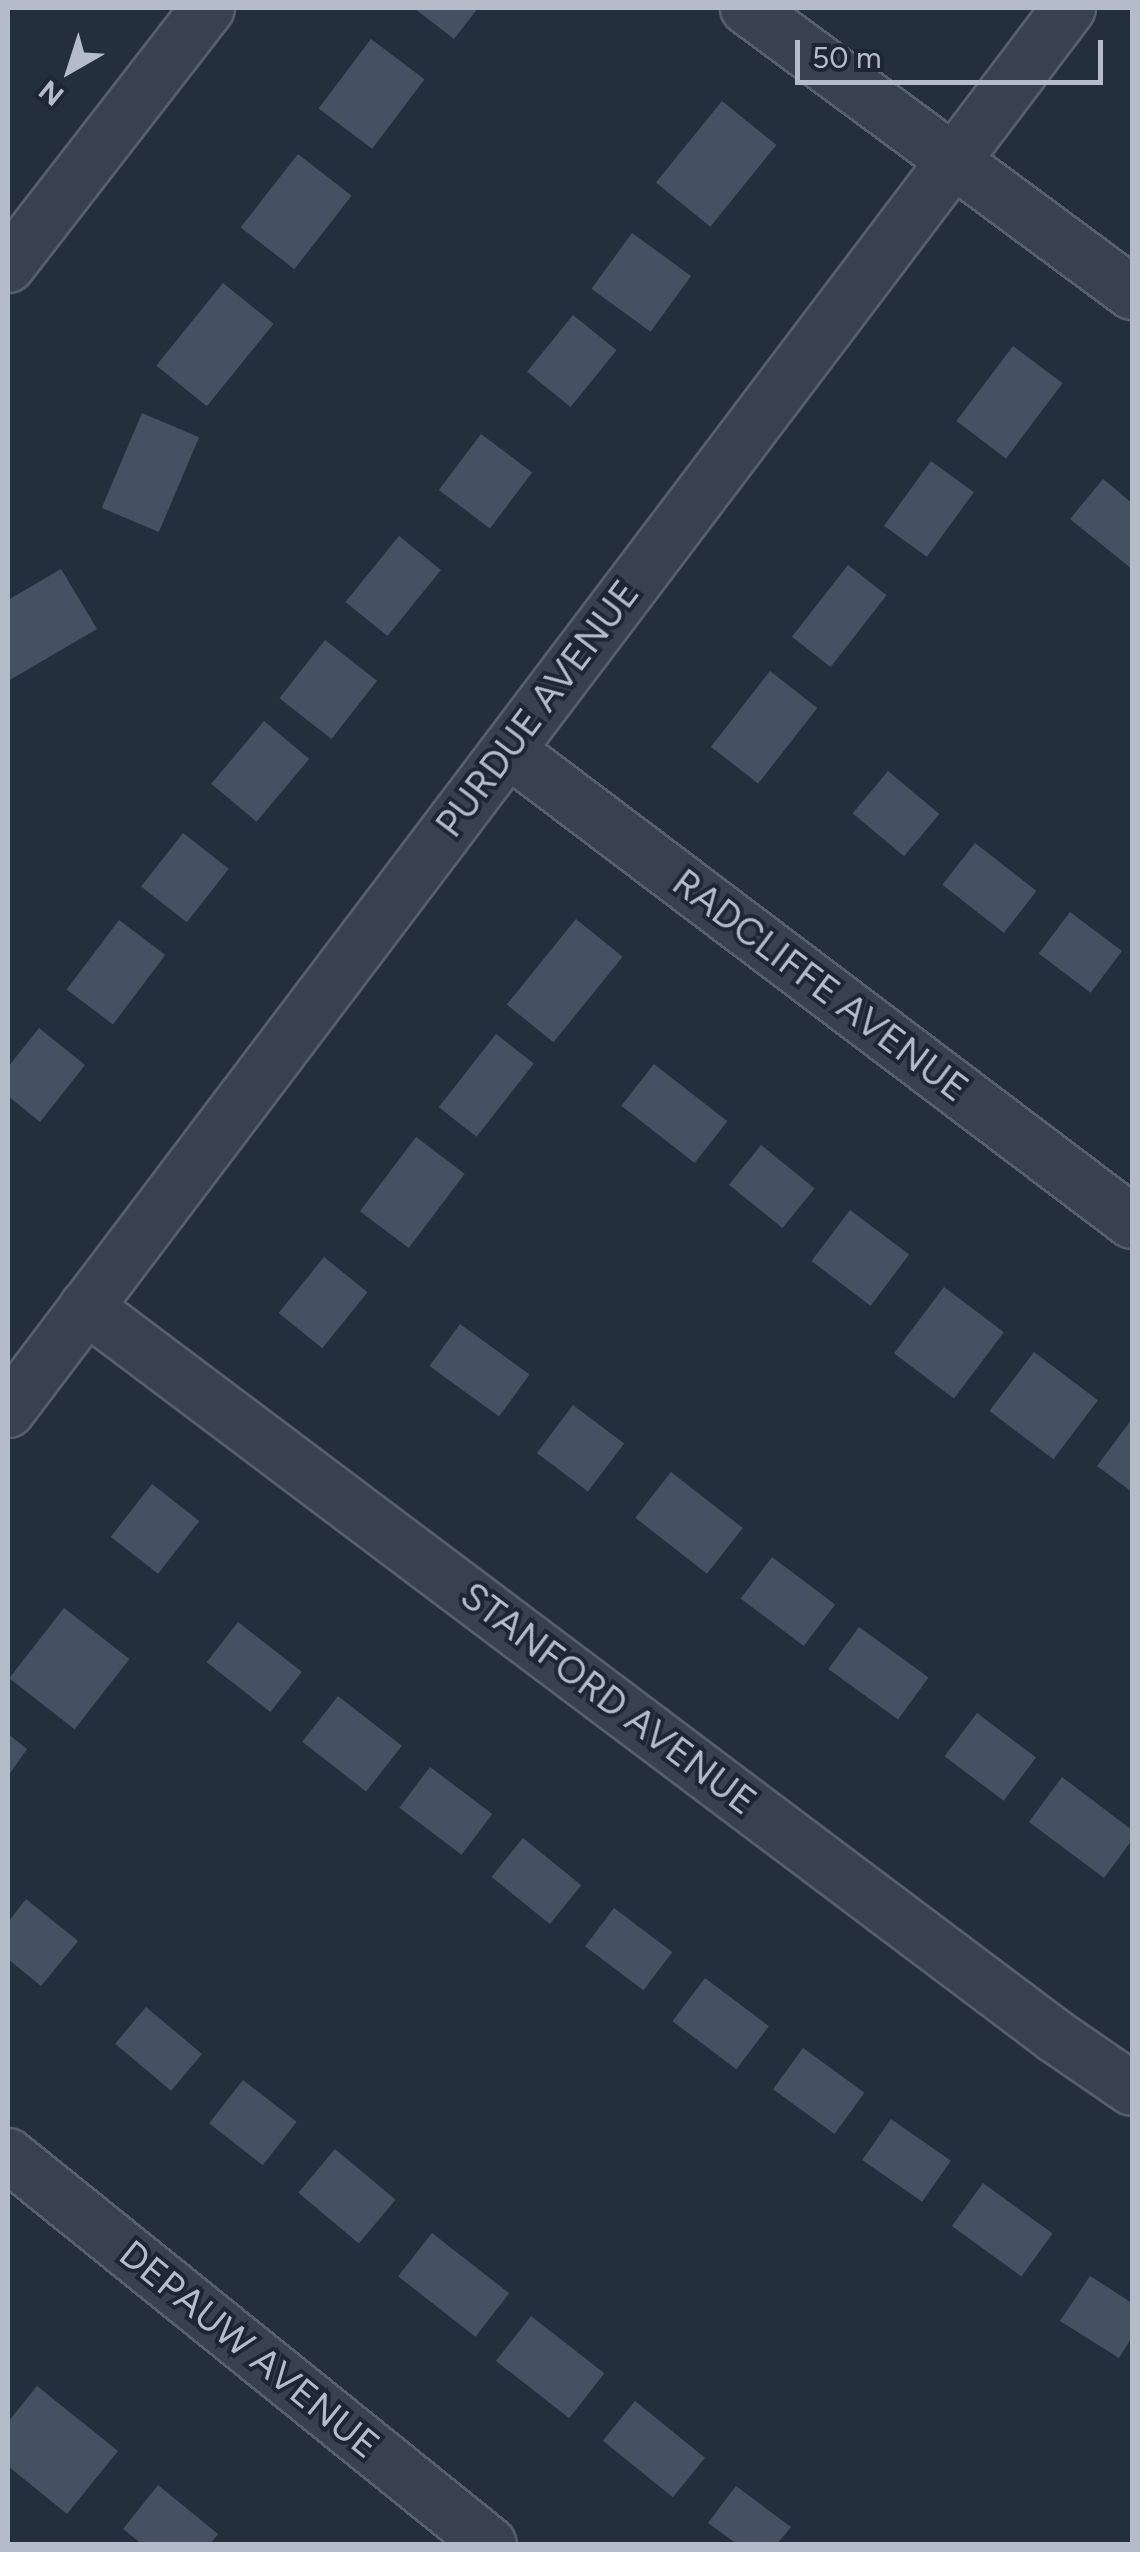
<!DOCTYPE html>
<html>
<head>
<meta charset="utf-8">
<style>
  body { margin:0 }
  #map { position:relative; width:1140px; height:2552px; overflow:hidden; background:#242f3e; font-family:Figtree,sans-serif }
  div>[style] { position:absolute }
  .building>* { inset:0; background:#455162; transform-origin:0 0 }
  .roads { filter:drop-shadow(2px 0 #565f6c) drop-shadow(-2px 0 #565f6c) drop-shadow(0 2px #565f6c) drop-shadow(0 -2px #565f6c) }
  .minor>* { height:52px; margin:-26px; padding:0 26px; transform-origin:26px; border-radius:26px; background:#38414e }
  span { translate:-50% -50%; white-space:nowrap; text-align:center; line-height:1.15; -webkit-text-stroke:8px #1d2633; paint-order:stroke }
  .street-label { font-size:38px; color:#b4bcc9 }
  .frame { position:absolute; inset:0; border:10px solid #b4bcc9; pointer-events:none }
  .north { position:absolute; left:20px; top:20px; width:100px; height:100px; -webkit-text-stroke:8px #1d2633; paint-order:stroke; rotate:219deg; font-size:28px; font-weight:700; line-height:40px; text-align:center; color:#b4bcc9 }
  .north::after { content:''; display:block; margin:auto; width:35px; height:45px; background:#b4bcc9; clip-path:polygon(50% 0,100% 100%,50% 72%,0 100%) }
  .scale { position:absolute; left:795px; top:40px; width:308px; height:45px; box-sizing:border-box; border:5px solid #b4bcc9; border-top:0; padding-left:12px; font-size:30px; line-height:35px; white-space:nowrap; color:#b4bcc9; -webkit-text-stroke:8px #1d2633; paint-order:stroke }
</style>
</head>
<body>
<div id="map">
  <div class="building">
    <i style="clip-path:polygon(414px 8px,478px 8px,454px 39px)"></i>
    <i style="left:371px;top:39px;width:67px;height:87px;rotate:37deg"></i>
    <i style="left:722px;top:101px;width:70px;height:105px;rotate:39deg"></i>
    <i style="left:298px;top:154px;width:68px;height:93px;rotate:38deg"></i>
    <i style="left:632px;top:233px;width:73px;height:69px;rotate:36deg"></i>
    <i style="left:223px;top:283px;width:65px;height:106px;rotate:39deg"></i>
    <i style="left:573px;top:315px;width:56px;height:73px;rotate:39deg"></i>
    <i style="left:1013px;top:346px;width:62px;height:94px;rotate:37deg"></i>
    <i style="left:142px;top:413px;width:62px;height:103px;rotate:23deg"></i>
    <i style="left:481px;top:434px;width:64px;height:70px;rotate:37deg"></i>
    <i style="left:931px;top:461px;width:53px;height:80px;rotate:36deg"></i>
    <i style="clip-path:polygon(1103px 479px,1132px 503px,1132px 569px,1070px 519px)"></i>
    <i style="left:399px;top:536px;width:54px;height:85px;rotate:39deg"></i>
    <i style="left:848px;top:565px;width:49px;height:91px;rotate:38deg"></i>
    <i style="clip-path:polygon(61px 569px,97px 629px,8px 681px,8px 600px)"></i>
    <i style="left:325px;top:640px;width:66px;height:74px;rotate:38deg"></i>
    <i style="left:770px;top:671px;width:60px;height:96px;rotate:38deg"></i>
    <i style="left:264px;top:721px;width:59px;height:82px;rotate:40deg"></i>
    <i style="left:888px;top:771px;width:67px;height:55px;rotate:40deg"></i>
    <i style="left:183px;top:833px;width:58px;height:68px;rotate:38deg"></i>
    <i style="left:975px;top:843px;width:78px;height:53px;rotate:38deg"></i>
    <i style="left:1070px;top:912px;width:65px;height:52px;rotate:37deg"></i>
    <i style="left:576px;top:919px;width:60px;height:110px;rotate:39deg"></i>
    <i style="left:119px;top:920px;width:58px;height:87px;rotate:37deg"></i>
    <i style="clip-path:polygon(39px 1028px,85px 1065px,40px 1122px,8px 1096px,8px 1067px)"></i>
    <i style="left:496px;top:1034px;width:48px;height:93px;rotate:38deg"></i>
    <i style="left:654px;top:1064px;width:93px;height:53px;rotate:38deg"></i>
    <i style="left:416px;top:1137px;width:61px;height:93px;rotate:37deg"></i>
    <i style="left:761px;top:1145px;width:69px;height:51px;rotate:39deg"></i>
    <i style="left:850px;top:1210px;width:74px;height:64px;rotate:37deg"></i>
    <i style="left:324px;top:1257px;width:56px;height:72px;rotate:39deg"></i>
    <i style="left:944px;top:1287px;width:75px;height:83px;rotate:37deg"></i>
    <i style="left:460px;top:1324px;width:86px;height:52px;rotate:36deg"></i>
    <i style="left:1034px;top:1352px;width:80px;height:74px;rotate:37deg"></i>
    <i style="left:573px;top:1405px;width:64px;height:60px;rotate:37deg"></i>
    <i style="clip-path:polygon(1132px 1419px,1132px 1492px,1097px 1466px)"></i>
    <i style="left:671px;top:1472px;width:91px;height:58px;rotate:38deg"></i>
    <i style="left:152px;top:1484px;width:60px;height:67px;rotate:38deg"></i>
    <i style="left:772px;top:1557px;width:79px;height:52px;rotate:37deg"></i>
    <i style="left:64px;top:1608px;width:83px;height:89px;rotate:38deg"></i>
    <i style="left:238px;top:1622px;width:81px;height:51px;rotate:38deg"></i>
    <i style="left:859px;top:1627px;width:86px;height:52px;rotate:36deg"></i>
    <i style="left:338px;top:1696px;width:81px;height:58px;rotate:38deg"></i>
    <i style="left:977px;top:1713px;width:74px;height:54px;rotate:37deg"></i>
    <i style="clip-path:polygon(8px 1734px,27px 1749px,8px 1776px)"></i>
    <i style="left:430px;top:1767px;width:78px;height:51px;rotate:37deg"></i>
    <i style="clip-path:polygon(1062px 1777px,1132px 1830px,1132px 1840px,1104px 1878px,1029px 1822px)"></i>
    <i style="left:523px;top:1838px;width:75px;height:50px;rotate:39deg"></i>
    <i style="clip-path:polygon(26px 1899px,78px 1941px,41px 1986px,8px 1959px,8px 1922px)"></i>
    <i style="left:614px;top:1908px;width:73px;height:48px;rotate:37deg"></i>
    <i style="left:705px;top:1978px;width:80px;height:54px;rotate:37deg"></i>
    <i style="left:146px;top:2007px;width:73px;height:48px;rotate:40deg"></i>
    <i style="left:803px;top:2048px;width:76px;height:51px;rotate:36deg"></i>
    <i style="left:243px;top:2080px;width:68px;height:55px;rotate:38deg"></i>
    <i style="left:891px;top:2119px;width:73px;height:50px;rotate:35deg"></i>
    <i style="left:335px;top:2149px;width:79px;height:57px;rotate:40deg"></i>
    <i style="left:983px;top:2183px;width:86px;height:53px;rotate:36deg"></i>
    <i style="left:432px;top:2233px;width:98px;height:55px;rotate:38deg"></i>
    <i style="clip-path:polygon(1090px 2276px,1132px 2303px,1132px 2337px,1119px 2358px,1060px 2321px)"></i>
    <i style="left:531px;top:2316px;width:93px;height:57px;rotate:38deg"></i>
    <i style="clip-path:polygon(37px 2386px,118px 2451px,67px 2514px,8px 2466px,8px 2422px)"></i>
    <i style="left:635px;top:2401px;width:90px;height:51px;rotate:39deg"></i>
    <i style="clip-path:polygon(158px 2485px,218px 2534px,210px 2544px,142px 2544px,123px 2529px)"></i>
    <i style="clip-path:polygon(736px 2486px,791px 2527px,777px 2544px,737px 2544px,708px 2523px)"></i>
  </div>
  <div class="roads">
    <div class="minor">
      <i style="left:747px;top:8px;width:479px;rotate:36.5deg"></i>
      <i style="left:8px;top:266px;width:326px;rotate:-52.2deg"></i>
      <i style="left:508px;top:750px;width:782px;rotate:37.1deg"></i>
      <i style="left:86px;top:1307px;width:1213px;rotate:36.95deg"></i>
      <i style="left:1055px;top:2036px;width:93px;rotate:34.5deg"></i>
      <i style="left:8px;top:1411px;width:1759px;rotate:-52.9deg"></i>
      <i style="left:8px;top:2155px;width:619px;rotate:38.91deg"></i>
    </div>
  </div>
  <div class="street-label">
    <span style="left:538px;top:709px;rotate:-53deg">PURDUE AVENUE</span>
    <span style="left:820px;top:986px;rotate:37deg">RADCLIFFE AVENUE</span>
    <span style="left:608px;top:1699px;rotate:37deg">STANFORD AVENUE</span>
    <span style="left:249px;top:2350px;rotate:39deg">DEPAUW AVENUE</span>
  </div>
  <div class="frame"></div>
  <div class="north">N</div>
  <div class="scale">50 m</div>
</div>
</body>
</html>
